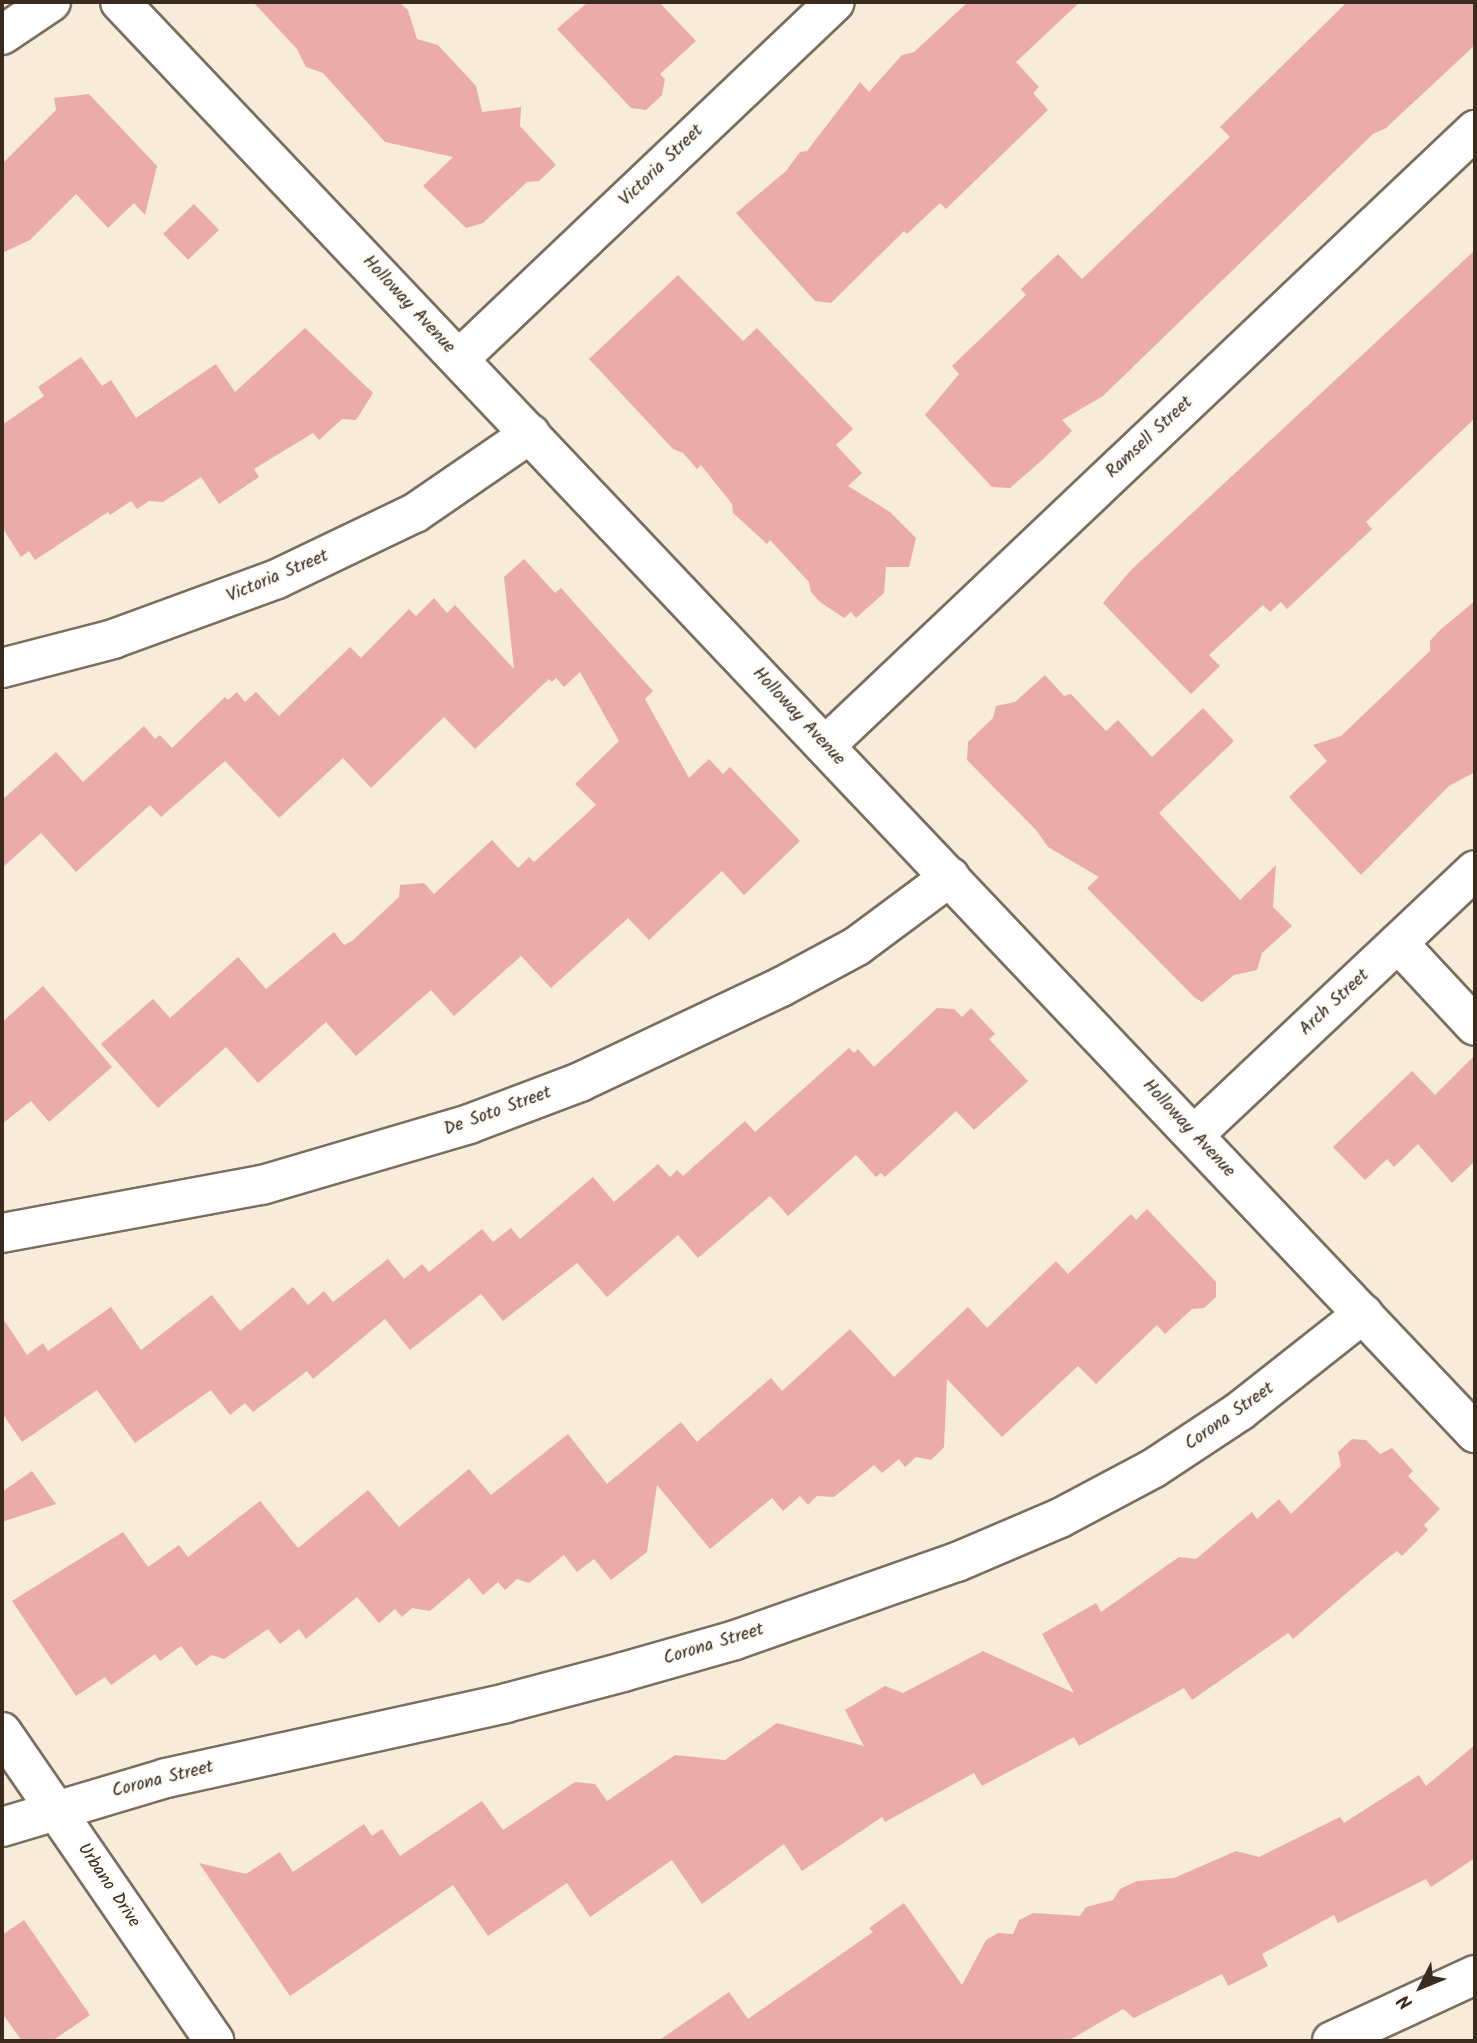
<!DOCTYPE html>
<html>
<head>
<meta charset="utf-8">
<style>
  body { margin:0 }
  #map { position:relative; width:1477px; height:2043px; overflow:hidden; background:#f6ecd9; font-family:Kalam,sans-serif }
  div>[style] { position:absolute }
  .building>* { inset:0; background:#ebaba8; transform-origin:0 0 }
  .roads { filter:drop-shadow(2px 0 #7c6e5f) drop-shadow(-2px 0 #7c6e5f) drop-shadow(0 2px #7c6e5f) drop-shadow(0 -2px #7c6e5f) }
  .minor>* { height:38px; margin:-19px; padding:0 19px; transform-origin:19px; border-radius:19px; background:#fff }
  span { translate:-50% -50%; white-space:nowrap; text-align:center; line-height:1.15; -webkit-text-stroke:6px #fdfcf7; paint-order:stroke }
  .street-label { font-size:18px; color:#3b2a1e }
  .frame { position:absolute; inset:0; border:4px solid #3b2a1e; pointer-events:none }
  .north { position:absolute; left:1386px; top:1952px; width:70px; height:70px; -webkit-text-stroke:5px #fdfcf7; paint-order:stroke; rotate:227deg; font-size:19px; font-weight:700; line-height:28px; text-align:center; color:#3b2a1e }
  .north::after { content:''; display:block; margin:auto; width:24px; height:32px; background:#3b2a1e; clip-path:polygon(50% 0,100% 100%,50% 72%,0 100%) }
</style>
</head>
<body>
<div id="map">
  <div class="building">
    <i style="clip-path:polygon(253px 2px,399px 2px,408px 10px,417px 39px,438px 45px,476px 86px,482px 112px,521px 107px,520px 126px,556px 165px,539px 181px,527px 182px,483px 223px,466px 228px,423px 186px,453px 157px,385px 142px,323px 73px,306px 67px,297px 49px)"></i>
    <i style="clip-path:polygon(588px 2px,659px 2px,696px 41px,660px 74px,665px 79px,662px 95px,646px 110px,631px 108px,557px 29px)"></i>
    <i style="clip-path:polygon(968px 2px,1080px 2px,1016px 62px,1039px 87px,1033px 93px,1048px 110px,946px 209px,940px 203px,907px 234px,904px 231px,831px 303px,815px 301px,736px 213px,786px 171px,800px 152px,807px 151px,860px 82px,869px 92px,902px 55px,914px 52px)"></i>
    <i style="clip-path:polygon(1347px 2px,1475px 2px,1475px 45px,1386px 128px,1373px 134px,1103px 396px,1062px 420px,1072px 431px,1041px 461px,1010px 488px,992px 487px,925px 415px,959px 374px,952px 366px,1026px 295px,1021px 289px,1058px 254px,1082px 279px,1230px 137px,1220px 127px)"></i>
    <i style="clip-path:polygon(89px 94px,157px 166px,145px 215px,134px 203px,108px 228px,76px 194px,30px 240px,2px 253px,2px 164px,56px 110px,54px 98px)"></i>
    <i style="left:194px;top:204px;width:36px;height:43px;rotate:46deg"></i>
    <i style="clip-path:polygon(1475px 250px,1475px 418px,1366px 522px,1372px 529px,1287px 609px,1281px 602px,1270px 612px,1263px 605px,1209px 655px,1220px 666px,1191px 694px,1103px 603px,1131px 570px)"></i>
    <i style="clip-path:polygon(678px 275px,743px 341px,757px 328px,853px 429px,836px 445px,862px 473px,848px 486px,890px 512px,916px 538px,909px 567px,886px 567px,884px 593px,856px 618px,851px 612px,844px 618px,820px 602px,811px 592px,809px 582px,770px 540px,767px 544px,733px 513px,732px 504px,701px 465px,697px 469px,683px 453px,673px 449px,589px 359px)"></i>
    <i style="clip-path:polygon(305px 328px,373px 393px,356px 420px,342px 419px,319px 440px,313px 433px,254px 469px,259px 477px,219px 504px,201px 477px,163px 502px,149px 501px,137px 509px,131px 501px,110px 515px,108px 512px,35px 560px,29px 551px,21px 557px,2px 527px,2px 425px,44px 396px,38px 387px,81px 357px,102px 386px,111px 380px,136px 418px,216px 364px,235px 392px)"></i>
    <i style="clip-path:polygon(524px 559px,555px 593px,561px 588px,653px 691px,645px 699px,689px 778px,709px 759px,723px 774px,730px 767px,800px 841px,744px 895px,722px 871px,649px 940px,628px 918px,551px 988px,521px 956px,454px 1016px,431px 990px,356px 1056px,326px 1022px,258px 1083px,226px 1047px,158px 1108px,101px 1044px,153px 999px,170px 1018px,238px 957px,266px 989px,334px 932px,344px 945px,352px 941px,399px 897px,400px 885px,424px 883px,434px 894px,492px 840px,518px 868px,529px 857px,534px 862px,596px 805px,575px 784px,619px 741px,580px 672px,564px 687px,556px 678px,552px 682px,549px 679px,475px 749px,444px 717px,371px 788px,343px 758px,279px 818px,225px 761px,161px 817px,150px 805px,76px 872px,41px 833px,2px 868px,2px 800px,56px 752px,83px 782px,144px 726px,155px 739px,160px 735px,172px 748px,225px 697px,228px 700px,237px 692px,245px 702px,256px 692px,279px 716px,350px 647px,361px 658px,409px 609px,416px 616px,434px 598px,447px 613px,455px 605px,514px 669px,504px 577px)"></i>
    <i style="clip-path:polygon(1475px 601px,1475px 772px,1449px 786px,1361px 875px,1289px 797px,1327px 761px,1313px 745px,1341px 736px,1430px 651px,1430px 641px,1440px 630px)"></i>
    <i style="clip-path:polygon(1045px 675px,1064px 696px,1071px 694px,1106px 731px,1118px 720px,1152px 757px,1203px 708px,1234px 741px,1159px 813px,1240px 900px,1276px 865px,1273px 907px,1292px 926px,1262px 953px,1257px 970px,1234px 975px,1202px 1002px,1194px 997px,1087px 888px,1099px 877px,1048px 847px,1036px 830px,967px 760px,968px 742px,993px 718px,996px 706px,1015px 702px)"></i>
    <i style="clip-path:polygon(43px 986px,112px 1067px,49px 1122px,31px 1101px,2px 1124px,2px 1022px)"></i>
    <i style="clip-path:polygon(937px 1008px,954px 1009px,962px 1017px,971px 1008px,995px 1034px,989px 1039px,1028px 1081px,974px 1130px,956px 1111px,885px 1177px,881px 1173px,876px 1177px,856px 1155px,788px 1216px,770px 1196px,698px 1258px,678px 1235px,607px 1297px,577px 1263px,503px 1321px,481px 1294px,410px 1350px,385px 1319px,313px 1379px,307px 1371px,253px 1412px,245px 1403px,230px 1415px,211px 1390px,135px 1443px,97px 1390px,22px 1442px,2px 1413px,2px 1317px,27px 1355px,43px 1343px,48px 1351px,111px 1307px,141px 1350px,212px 1295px,240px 1331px,293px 1287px,308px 1305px,324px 1291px,333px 1302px,388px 1259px,404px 1279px,422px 1264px,429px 1272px,482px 1229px,493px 1242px,511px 1228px,520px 1239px,593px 1177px,614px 1202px,658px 1164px,670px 1177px,677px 1170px,683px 1176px,745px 1121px,755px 1132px,849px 1048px,854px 1053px,858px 1049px,874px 1067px)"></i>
    <i style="clip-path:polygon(1475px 1055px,1475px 1161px,1452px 1183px,1418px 1144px,1394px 1167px,1387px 1159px,1365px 1180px,1333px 1147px,1412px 1071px,1435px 1095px)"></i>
    <i style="clip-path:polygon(1147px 1209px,1216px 1282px,1216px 1297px,1204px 1308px,1192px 1309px,1165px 1334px,1157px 1325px,1096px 1384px,1078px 1366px,1002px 1437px,947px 1379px,944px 1447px,931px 1460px,916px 1457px,905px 1467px,899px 1459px,882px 1473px,874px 1465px,834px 1497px,817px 1496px,808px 1505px,800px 1496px,783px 1511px,772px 1498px,710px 1549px,657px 1485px,647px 1552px,611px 1580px,594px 1559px,577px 1572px,564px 1555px,529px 1583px,517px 1579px,505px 1590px,498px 1582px,483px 1595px,469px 1578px,430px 1611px,412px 1608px,402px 1617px,395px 1609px,379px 1623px,357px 1597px,306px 1639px,299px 1629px,280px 1644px,268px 1629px,224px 1659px,212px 1655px,196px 1666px,181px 1646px,160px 1661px,155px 1654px,111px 1685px,105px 1677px,76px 1696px,12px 1601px,123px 1532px,148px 1567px,179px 1545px,188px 1557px,260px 1501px,298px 1548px,368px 1490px,399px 1527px,469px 1469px,491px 1495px,568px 1434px,607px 1484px,681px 1422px,697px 1442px,771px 1378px,782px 1391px,850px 1329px,894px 1377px,968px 1307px,987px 1328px,1056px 1261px,1068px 1274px,1131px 1214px,1136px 1220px)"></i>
    <i style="clip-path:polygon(1352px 1439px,1366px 1440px,1380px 1454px,1392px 1448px,1413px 1471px,1408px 1476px,1440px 1509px,1424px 1525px,1428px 1530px,1402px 1556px,1397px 1551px,1384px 1561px,1293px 1639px,1288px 1633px,1192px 1700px,1184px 1688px,1079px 1746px,1074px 1737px,982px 1786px,974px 1773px,885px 1822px,882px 1817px,802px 1871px,784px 1844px,702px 1904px,672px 1860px,590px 1917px,567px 1883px,488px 1936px,453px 1885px,290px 1996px,199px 1863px,246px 1874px,280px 1852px,293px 1872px,364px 1824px,372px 1836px,382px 1829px,400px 1856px,482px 1801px,503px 1830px,575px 1782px,595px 1784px,607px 1801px,675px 1755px,725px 1760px,777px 1723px,864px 1746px,845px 1710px,885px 1686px,903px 1693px,983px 1651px,1074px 1693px,1042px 1634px,1096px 1603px,1101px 1612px,1179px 1557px,1196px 1559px,1252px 1512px,1257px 1519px,1279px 1499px,1291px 1514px,1341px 1466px,1338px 1452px)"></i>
    <i style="clip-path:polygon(32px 1471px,56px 1504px,2px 1522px,2px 1492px)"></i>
    <i style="clip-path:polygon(1475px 1745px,1475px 1858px,1431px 1887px,1426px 1879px,1338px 1923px,1334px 1915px,1262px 1954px,1268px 1966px,1228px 1986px,1222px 1974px,1134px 2018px,1123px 2009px,1068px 2041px,658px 2041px,729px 1992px,748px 2019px,873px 1932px,869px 1928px,904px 1903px,962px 1985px,986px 1940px,998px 1933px,1013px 1934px,1019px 1920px,1033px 1913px,1080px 1916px,1086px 1907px,1113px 1900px,1120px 1889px,1137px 1881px,1174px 1878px,1236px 1851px,1259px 1857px,1340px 1817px,1344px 1823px,1419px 1775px,1426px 1786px)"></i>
    <i style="clip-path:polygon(24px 1920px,90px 2015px,52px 2041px,22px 2041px,2px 2013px,2px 1935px)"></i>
  </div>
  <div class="roads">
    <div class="minor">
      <i style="left:120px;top:2px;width:1971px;rotate:46.56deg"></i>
      <i style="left:2px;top:35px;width:59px;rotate:-34deg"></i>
      <i style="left:459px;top:359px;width:518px;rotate:-43.52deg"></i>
      <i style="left:2px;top:668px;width:115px;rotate:-14.6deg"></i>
      <i style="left:113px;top:639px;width:175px;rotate:-20.1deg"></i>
      <i style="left:277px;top:579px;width:153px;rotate:-25.6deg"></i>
      <i style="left:415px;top:513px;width:140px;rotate:-34.5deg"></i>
      <i style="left:825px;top:746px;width:896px;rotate:-43.46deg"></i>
      <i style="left:1398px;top:943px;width:113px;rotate:47.1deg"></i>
      <i style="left:1194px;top:1135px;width:386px;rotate:-43.3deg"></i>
      <i style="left:2px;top:1233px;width:264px;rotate:-10.5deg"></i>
      <i style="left:262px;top:1185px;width:216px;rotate:-16.4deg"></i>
      <i style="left:469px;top:1124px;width:119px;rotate:-20.7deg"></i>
      <i style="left:580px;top:1082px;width:222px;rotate:-25.3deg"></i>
      <i style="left:781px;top:987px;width:86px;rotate:-28.3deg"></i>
      <i style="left:857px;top:946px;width:116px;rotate:-36.6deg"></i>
      <i style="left:2px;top:1732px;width:375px;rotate:55.5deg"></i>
      <i style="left:2px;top:1827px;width:171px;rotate:-16.6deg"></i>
      <i style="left:166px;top:1778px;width:348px;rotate:-12.4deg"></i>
      <i style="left:506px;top:1703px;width:121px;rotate:-14.8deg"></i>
      <i style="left:623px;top:1672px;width:116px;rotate:-15.9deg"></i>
      <i style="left:735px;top:1640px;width:235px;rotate:-19.4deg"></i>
      <i style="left:957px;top:1562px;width:112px;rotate:-23.1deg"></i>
      <i style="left:1060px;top:1518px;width:106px;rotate:-28deg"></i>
      <i style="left:1154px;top:1468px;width:103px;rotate:-33.5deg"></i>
      <i style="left:1240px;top:1411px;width:157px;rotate:-38.3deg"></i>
      <i style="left:1332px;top:2041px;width:157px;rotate:-24.8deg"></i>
    </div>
  </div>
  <div class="street-label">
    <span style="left:662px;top:166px;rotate:-44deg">Victoria Street</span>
    <span style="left:408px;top:305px;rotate:47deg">Holloway Avenue</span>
    <span style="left:1150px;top:438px;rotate:-43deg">Ramsell Street</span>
    <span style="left:278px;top:577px;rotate:-23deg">Victoria Street</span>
    <span style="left:798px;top:717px;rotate:47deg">Holloway Avenue</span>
    <span style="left:1335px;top:1003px;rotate:-43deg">Arch Street</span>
    <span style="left:498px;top:1112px;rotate:-20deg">De Soto Street</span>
    <span style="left:1188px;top:1129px;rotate:47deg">Holloway Avenue</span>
    <span style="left:1230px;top:1417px;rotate:-35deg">Corona Street</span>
    <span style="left:714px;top:1645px;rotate:-17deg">Corona Street</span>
    <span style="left:163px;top:1780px;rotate:-14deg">Corona Street</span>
    <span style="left:108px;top:1886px;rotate:56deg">Urbano Drive</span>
  </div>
  <div class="frame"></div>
  <div class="north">N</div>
</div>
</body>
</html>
